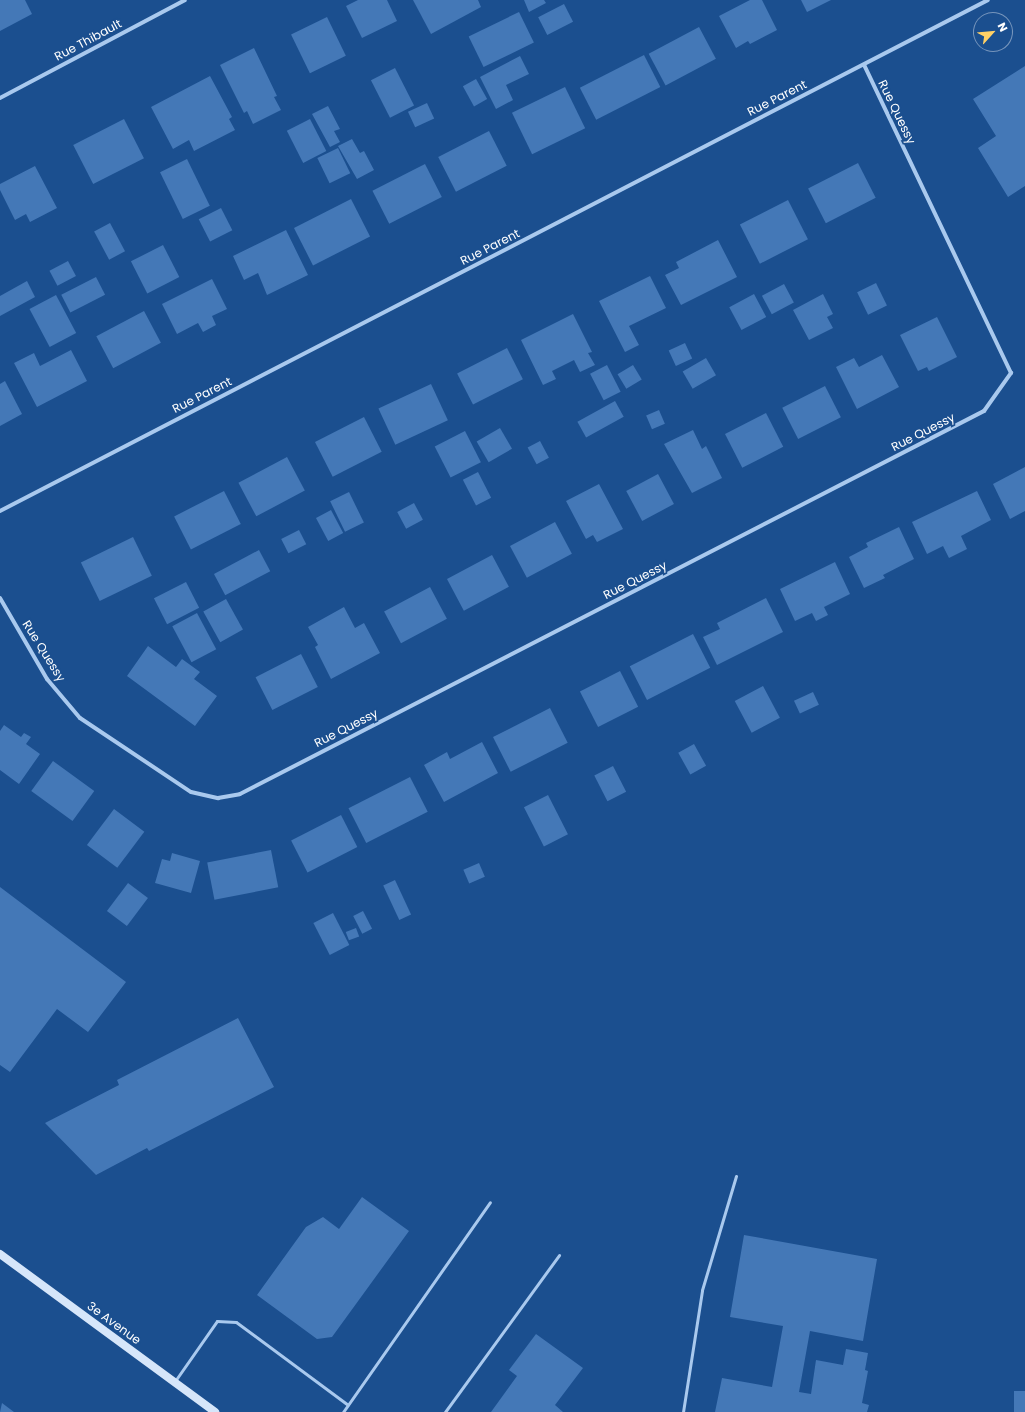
<!DOCTYPE html>
<html>
<head>
<meta charset="utf-8">
<style>
  body { margin:0 }
  #map { position:relative; width:1025px; height:1412px; overflow:hidden; background:#1b4f8f; font-family:Poppins,sans-serif }
  div>[style] { position:absolute }
  .building>* { inset:0; background:#4478b7; transform-origin:0 0 }
  .lane>* { height:3px; margin:-1.5px; padding:0 1.5px; transform-origin:1.5px; border-radius:1.5px; background:#a9c9ee }
  .street>* { height:4px; margin:-2px; padding:0 2px; transform-origin:2px; border-radius:2px; background:#a9c9ee }
  .secondary>* { height:8px; margin:-4px; padding:0 4px; transform-origin:4px; border-radius:4px; background:#d6e6fa }
  span { translate:-50% -50%; white-space:nowrap; text-align:center; line-height:1.15; -webkit-text-stroke:3.5px #1b4f8f; paint-order:stroke }
  .street-label { font-size:12px; color:#fff }
  .north { position:absolute; left:973px; top:12px; width:40px; height:40px; box-sizing:border-box; background:#1b4f8f; border:1px solid #7695bc; border-radius:50%; rotate:63deg; font-size:11px; font-weight:700; line-height:16px; text-align:center; color:#fff }
  .north::after { content:''; display:block; margin:auto; width:14px; height:18px; background:#ffd166; clip-path:polygon(50% 0,100% 100%,50% 72%,0 100%) }
</style>
</head>
<body>
<div id="map">
  <div class="building">
    <i style="clip-path:polygon(0 0,25px 0,32px 14px,0 31px)"></i>
    <i style="clip-path:polygon(358px 0,387px 0,397px 21px,362px 38px,346px 6px)"></i>
    <i style="clip-path:polygon(413px 0,478px 0,481px 7px,431px 34px)"></i>
    <i style="clip-path:polygon(524px 0,544px 0,546px 3px,529px 12px)"></i>
    <i style="clip-path:polygon(750px 0,762px 0,777px 30px,750px 44px,748px 41px,736px 48px,719px 16px)"></i>
    <i style="clip-path:polygon(801px 0,831px 0,807px 12px)"></i>
    <i style="left:564px;top:4px;width:20px;height:29px;rotate:63deg"></i>
    <i style="left:519px;top:12px;width:34px;height:56px;rotate:64deg"></i>
    <i style="left:327px;top:17px;width:43px;height:40px;rotate:64deg"></i>
    <i style="left:699px;top:27px;width:36px;height:57px;rotate:62deg"></i>
    <i style="clip-path:polygon(254px 48px,277px 96px,274px 97px,281px 110px,253px 124px,247px 111px,244px 113px,220px 65px)"></i>
    <i style="left:644px;top:55px;width:36px;height:72px;rotate:63deg"></i>
    <i style="clip-path:polygon(520px 56px,529px 74px,506px 85px,513px 100px,496px 109px,480px 77px)"></i>
    <i style="clip-path:polygon(1025px 66px,1025px 186px,1008px 197px,978px 148px,996px 136px,973px 99px)"></i>
    <i style="left:395px;top:68px;width:42px;height:27px;rotate:63deg"></i>
    <i style="clip-path:polygon(210px 76px,232px 117px,229px 119px,235px 130px,194px 151px,189px 140px,173px 149px,151px 107px)"></i>
    <i style="left:476px;top:79px;width:23px;height:15px;rotate:61deg"></i>
    <i style="left:565px;top:87px;width:46px;height:59px;rotate:64deg"></i>
    <i style="left:427px;top:103px;width:17px;height:21px;rotate:65deg"></i>
    <i style="clip-path:polygon(328px 106px,340px 129px,334px 131px,340px 142px,330px 147px,312px 114px)"></i>
    <i style="left:124px;top:119px;width:44px;height:57px;rotate:63deg"></i>
    <i style="left:310px;top:119px;width:36px;height:26px;rotate:63deg"></i>
    <i style="left:489px;top:131px;width:39px;height:57px;rotate:63deg"></i>
    <i style="clip-path:polygon(352px 139px,360px 153px,364px 151px,374px 170px,357px 179px,338px 146px)"></i>
    <i style="left:338px;top:148px;width:28px;height:23px;rotate:64deg"></i>
    <i style="left:187px;top:159px;width:52px;height:30px;rotate:64deg"></i>
    <i style="left:858px;top:163px;width:39px;height:56px;rotate:63deg"></i>
    <i style="left:425px;top:164px;width:37px;height:59px;rotate:63deg"></i>
    <i style="clip-path:polygon(35px 166px,57px 208px,30px 222px,26px 214px,15px 220px,0 190px,0 184px)"></i>
    <i style="left:351px;top:199px;width:42px;height:64px;rotate:63deg"></i>
    <i style="left:788px;top:200px;width:44px;height:54px;rotate:63deg"></i>
    <i style="left:221px;top:208px;width:25px;height:25px;rotate:63deg"></i>
    <i style="left:110px;top:223px;width:32px;height:18px;rotate:62deg"></i>
    <i style="clip-path:polygon(286px 230px,308px 275px,267px 295px,258px 273px,244px 280px,233px 256px)"></i>
    <i style="clip-path:polygon(718px 240px,737px 277px,681px 305px,665px 275px,679px 268px,676px 262px)"></i>
    <i style="left:163px;top:245px;width:36px;height:36px;rotate:63deg"></i>
    <i style="left:68px;top:261px;width:17px;height:21px;rotate:62deg"></i>
    <i style="clip-path:polygon(650px 276px,666px 308px,629px 326px,639px 345px,625px 352px,599px 301px)"></i>
    <i style="left:96px;top:277px;width:20px;height:39px;rotate:63deg"></i>
    <i style="clip-path:polygon(212px 279px,227px 309px,212px 316px,216px 325px,203px 332px,198px 323px,177px 334px,162px 304px)"></i>
    <i style="clip-path:polygon(27px 281px,35px 297px,0 316px,0 296px)"></i>
    <i style="left:876px;top:283px;width:25px;height:21px;rotate:64deg"></i>
    <i style="left:784px;top:284px;width:21px;height:25px;rotate:62deg"></i>
    <i style="left:754px;top:294px;width:26px;height:28px;rotate:62deg"></i>
    <i style="clip-path:polygon(823px 294px,833px 314px,827px 317px,833px 328px,809px 340px,793px 310px)"></i>
    <i style="left:56px;top:295px;width:43px;height:30px;rotate:62deg"></i>
    <i style="left:144px;top:311px;width:36px;height:54px;rotate:62deg"></i>
    <i style="clip-path:polygon(573px 314px,592px 352px,588px 353px,595px 365px,580px 372px,574px 360px,552px 371px,556px 379px,543px 385px,521px 340px)"></i>
    <i style="clip-path:polygon(937px 317px,957px 357px,929px 371px,927px 367px,918px 371px,900px 335px)"></i>
    <i style="left:685px;top:343px;width:17px;height:18px;rotate:65deg"></i>
    <i style="left:507px;top:348px;width:35px;height:56px;rotate:63deg"></i>
    <i style="clip-path:polygon(71px 350px,87px 381px,37px 407px,14px 363px,34px 353px,40px 366px)"></i>
    <i style="clip-path:polygon(882px 355px,899px 387px,857px 409px,836px 367px,854px 358px,859px 367px)"></i>
    <i style="left:706px;top:358px;width:20px;height:27px;rotate:60deg"></i>
    <i style="left:607px;top:365px;width:30px;height:19px;rotate:63deg"></i>
    <i style="left:633px;top:365px;width:17px;height:18px;rotate:59deg"></i>
    <i style="clip-path:polygon(5px 381px,22px 414px,0 426px,0 384px)"></i>
    <i style="left:431px;top:384px;width:40px;height:58px;rotate:65deg"></i>
    <i style="left:825px;top:386px;width:35px;height:48px;rotate:63deg"></i>
    <i style="left:615px;top:401px;width:18px;height:43px;rotate:61deg"></i>
    <i style="left:659px;top:410px;width:15px;height:14px;rotate:67deg"></i>
    <i style="left:766px;top:413px;width:38px;height:46px;rotate:63deg"></i>
    <i style="left:364px;top:417px;width:39px;height:55px;rotate:63deg"></i>
    <i style="left:500px;top:428px;width:24px;height:27px;rotate:60deg"></i>
    <i style="clip-path:polygon(693px 430px,702px 449px,706px 446px,722px 478px,692px 493px,664px 444px)"></i>
    <i style="left:465px;top:431px;width:35px;height:34px;rotate:63deg"></i>
    <i style="left:540px;top:441px;width:19px;height:14px;rotate:62deg"></i>
    <i style="left:287px;top:457px;width:38px;height:55px;rotate:62deg"></i>
    <i style="clip-path:polygon(1025px 467px,1025px 511px,1010px 519px,993px 484px)"></i>
    <i style="left:478px;top:472px;width:29px;height:17px;rotate:63deg"></i>
    <i style="left:658px;top:474px;width:34px;height:36px;rotate:62deg"></i>
    <i style="clip-path:polygon(599px 484px,623px 529px,597px 542px,593px 535px,586px 539px,566px 501px)"></i>
    <i style="left:224px;top:491px;width:37px;height:56px;rotate:63deg"></i>
    <i style="clip-path:polygon(977px 491px,991px 520px,961px 536px,967px 549px,949px 558px,943px 546px,927px 554px,912px 522px)"></i>
    <i style="left:349px;top:492px;width:34px;height:21px;rotate:64deg"></i>
    <i style="left:414px;top:503px;width:19px;height:19px;rotate:62deg"></i>
    <i style="left:331px;top:510px;width:26px;height:17px;rotate:62deg"></i>
    <i style="left:555px;top:522px;width:36px;height:51px;rotate:62deg"></i>
    <i style="clip-path:polygon(899px 527px,914px 559px,883px 575px,885px 578px,864px 588px,849px 557px,868px 547px,866px 543px)"></i>
    <i style="left:299px;top:530px;width:16px;height:20px;rotate:63deg"></i>
    <i style="left:133px;top:537px;width:43px;height:58px;rotate:64deg"></i>
    <i style="left:259px;top:550px;width:24px;height:51px;rotate:62deg"></i>
    <i style="left:492px;top:555px;width:36px;height:51px;rotate:62deg"></i>
    <i style="clip-path:polygon(835px 562px,850px 594px,824px 607px,828px 615px,816px 621px,812px 613px,795px 621px,780px 589px)"></i>
    <i style="left:186px;top:582px;width:29px;height:36px;rotate:63deg"></i>
    <i style="left:430px;top:587px;width:36px;height:52px;rotate:62deg"></i>
    <i style="clip-path:polygon(766px 598px,783px 632px,717px 665px,703px 637px,720px 629px,717px 623px)"></i>
    <i style="left:226px;top:599px;width:35px;height:26px;rotate:61deg"></i>
    <i style="clip-path:polygon(344px 607px,355px 628px,364px 623px,380px 653px,331px 679px,315px 647px,318px 645px,308px 627px)"></i>
    <i style="left:197px;top:613px;width:41px;height:28px;rotate:62deg"></i>
    <i style="left:693px;top:634px;width:38px;height:71px;rotate:63deg"></i>
    <i style="clip-path:polygon(148px 646px,176px 667px,182px 659px,200px 672px,194px 679px,217px 696px,195px 726px,127px 676px)"></i>
    <i style="left:301px;top:654px;width:37px;height:51px;rotate:63deg"></i>
    <i style="left:620px;top:671px;width:40px;height:45px;rotate:63deg"></i>
    <i style="left:763px;top:686px;width:36px;height:32px;rotate:62deg"></i>
    <i style="left:813px;top:692px;width:14px;height:21px;rotate:65deg"></i>
    <i style="left:550px;top:708px;width:39px;height:64px;rotate:63deg"></i>
    <i style="clip-path:polygon(4px 725px,21px 737px,24px 733px,31px 737px,26px 744px,40px 754px,19px 784px,0 770px,0 731px)"></i>
    <i style="clip-path:polygon(482px 742px,498px 773px,444px 802px,424px 765px,447px 752px,450px 759px)"></i>
    <i style="left:694px;top:744px;width:25px;height:18px;rotate:61deg"></i>
    <i style="left:53px;top:761px;width:51px;height:37px;rotate:36deg"></i>
    <i style="left:613px;top:766px;width:29px;height:21px;rotate:63deg"></i>
    <i style="left:410px;top:777px;width:39px;height:69px;rotate:63deg"></i>
    <i style="left:548px;top:795px;width:44px;height:27px;rotate:63deg"></i>
    <i style="left:114px;top:809px;width:38px;height:45px;rotate:37deg"></i>
    <i style="left:341px;top:815px;width:36px;height:56px;rotate:63deg"></i>
    <i style="left:271px;top:850px;width:38px;height:65px;rotate:79deg"></i>
    <i style="clip-path:polygon(172px 853px,200px 861px,191px 893px,155px 883px,162px 859px,170px 861px)"></i>
    <i style="left:479px;top:863px;width:15px;height:17px;rotate:67deg"></i>
    <i style="left:395px;top:880px;width:38px;height:13px;rotate:65deg"></i>
    <i style="left:128px;top:883px;width:25px;height:35px;rotate:37deg"></i>
    <i style="clip-path:polygon(0 887px,126px 982px,88px 1032px,57px 1009px,10px 1072px,0 1065px)"></i>
    <i style="left:363px;top:911px;width:20px;height:11px;rotate:63deg"></i>
    <i style="left:333px;top:913px;width:36px;height:22px;rotate:63deg"></i>
    <i style="left:356px;top:928px;width:9px;height:11px;rotate:69deg"></i>
    <i style="clip-path:polygon(238px 1018px,274px 1087px,149px 1151px,147px 1148px,96px 1175px,45px 1123px,119px 1085px,117px 1080px)"></i>
    <i style="clip-path:polygon(362px 1197px,409px 1231px,332px 1337px,317px 1339px,257px 1295px,306px 1227px,323px 1217px,339px 1229px)"></i>
    <i style="clip-path:polygon(744px 1235px,877px 1259px,863px 1341px,810px 1331px,799px 1392px,811px 1394px,816px 1360px,843px 1365px,846px 1349px,868px 1353px,865px 1370px,868px 1371px,862px 1403px,869px 1405px,867px 1412px,715px 1412px,722px 1378px,772px 1387px,783px 1326px,730px 1317px)"></i>
    <i style="clip-path:polygon(536px 1334px,583px 1368px,555px 1405px,563px 1412px,491px 1412px,517px 1376px,509px 1370px)"></i>
    <i style="left:1025px;top:1391px;width:21px;height:11px;rotate:90deg"></i>
    <i style="clip-path:polygon(2px 1403px,14px 1412px,0 1412px)"></i>
  </div>
  <div class="lane">
    <i style="left:175px;top:1381px;width:73px;rotate:-55deg"></i>
    <i style="left:217px;top:1321px;width:19px;rotate:3deg"></i>
    <i style="left:236px;top:1322px;width:139px;rotate:36.5deg"></i>
    <i style="left:343px;top:1412px;width:256px;rotate:-55deg"></i>
    <i style="left:445px;top:1412px;width:194px;rotate:-54deg"></i>
    <i style="left:683px;top:1412px;width:123px;rotate:-81.1deg"></i>
    <i style="left:702px;top:1290px;width:119px;rotate:-73.4deg"></i>
  </div>
  <div class="street">
    <i style="left:0;top:98px;width:209px;rotate:-27.9deg"></i>
    <i style="left:0;top:511px;width:1112px;rotate:-27.35deg"></i>
    <i style="left:0;top:598px;width:94px;rotate:59.9deg"></i>
    <i style="left:47px;top:679px;width:51px;rotate:49.8deg"></i>
    <i style="left:80px;top:718px;width:133px;rotate:33.7deg"></i>
    <i style="left:191px;top:792px;width:28px;rotate:13deg"></i>
    <i style="left:218px;top:798px;width:22px;rotate:-10deg"></i>
    <i style="left:240px;top:794px;width:837px;rotate:-27.24deg"></i>
    <i style="left:984px;top:411px;width:47px;rotate:-54.6deg"></i>
    <i style="left:1011px;top:373px;width:341px;rotate:-115.5deg"></i>
  </div>
  <div class="secondary">
    <i style="left:0;top:1254px;width:267px;rotate:36.3deg"></i>
  </div>
  <div class="street-label">
    <span style="left:88px;top:40px;rotate:-28deg">Rue Thibault</span>
    <span style="left:777px;top:98px;rotate:-27deg">Rue Parent</span>
    <span style="left:897px;top:112px;rotate:64deg">Rue Quessy</span>
    <span style="left:490px;top:247px;rotate:-27deg">Rue Parent</span>
    <span style="left:202px;top:395px;rotate:-27deg">Rue Parent</span>
    <span style="left:923px;top:432px;rotate:-27deg">Rue Quessy</span>
    <span style="left:635px;top:580px;rotate:-27deg">Rue Quessy</span>
    <span style="left:44px;top:651px;rotate:58deg">Rue Quessy</span>
    <span style="left:346px;top:728px;rotate:-27deg">Rue Quessy</span>
    <span style="left:114px;top:1323px;rotate:36deg">3e Avenue</span>
  </div>
  <div class="north">N</div>
</div>
</body>
</html>
